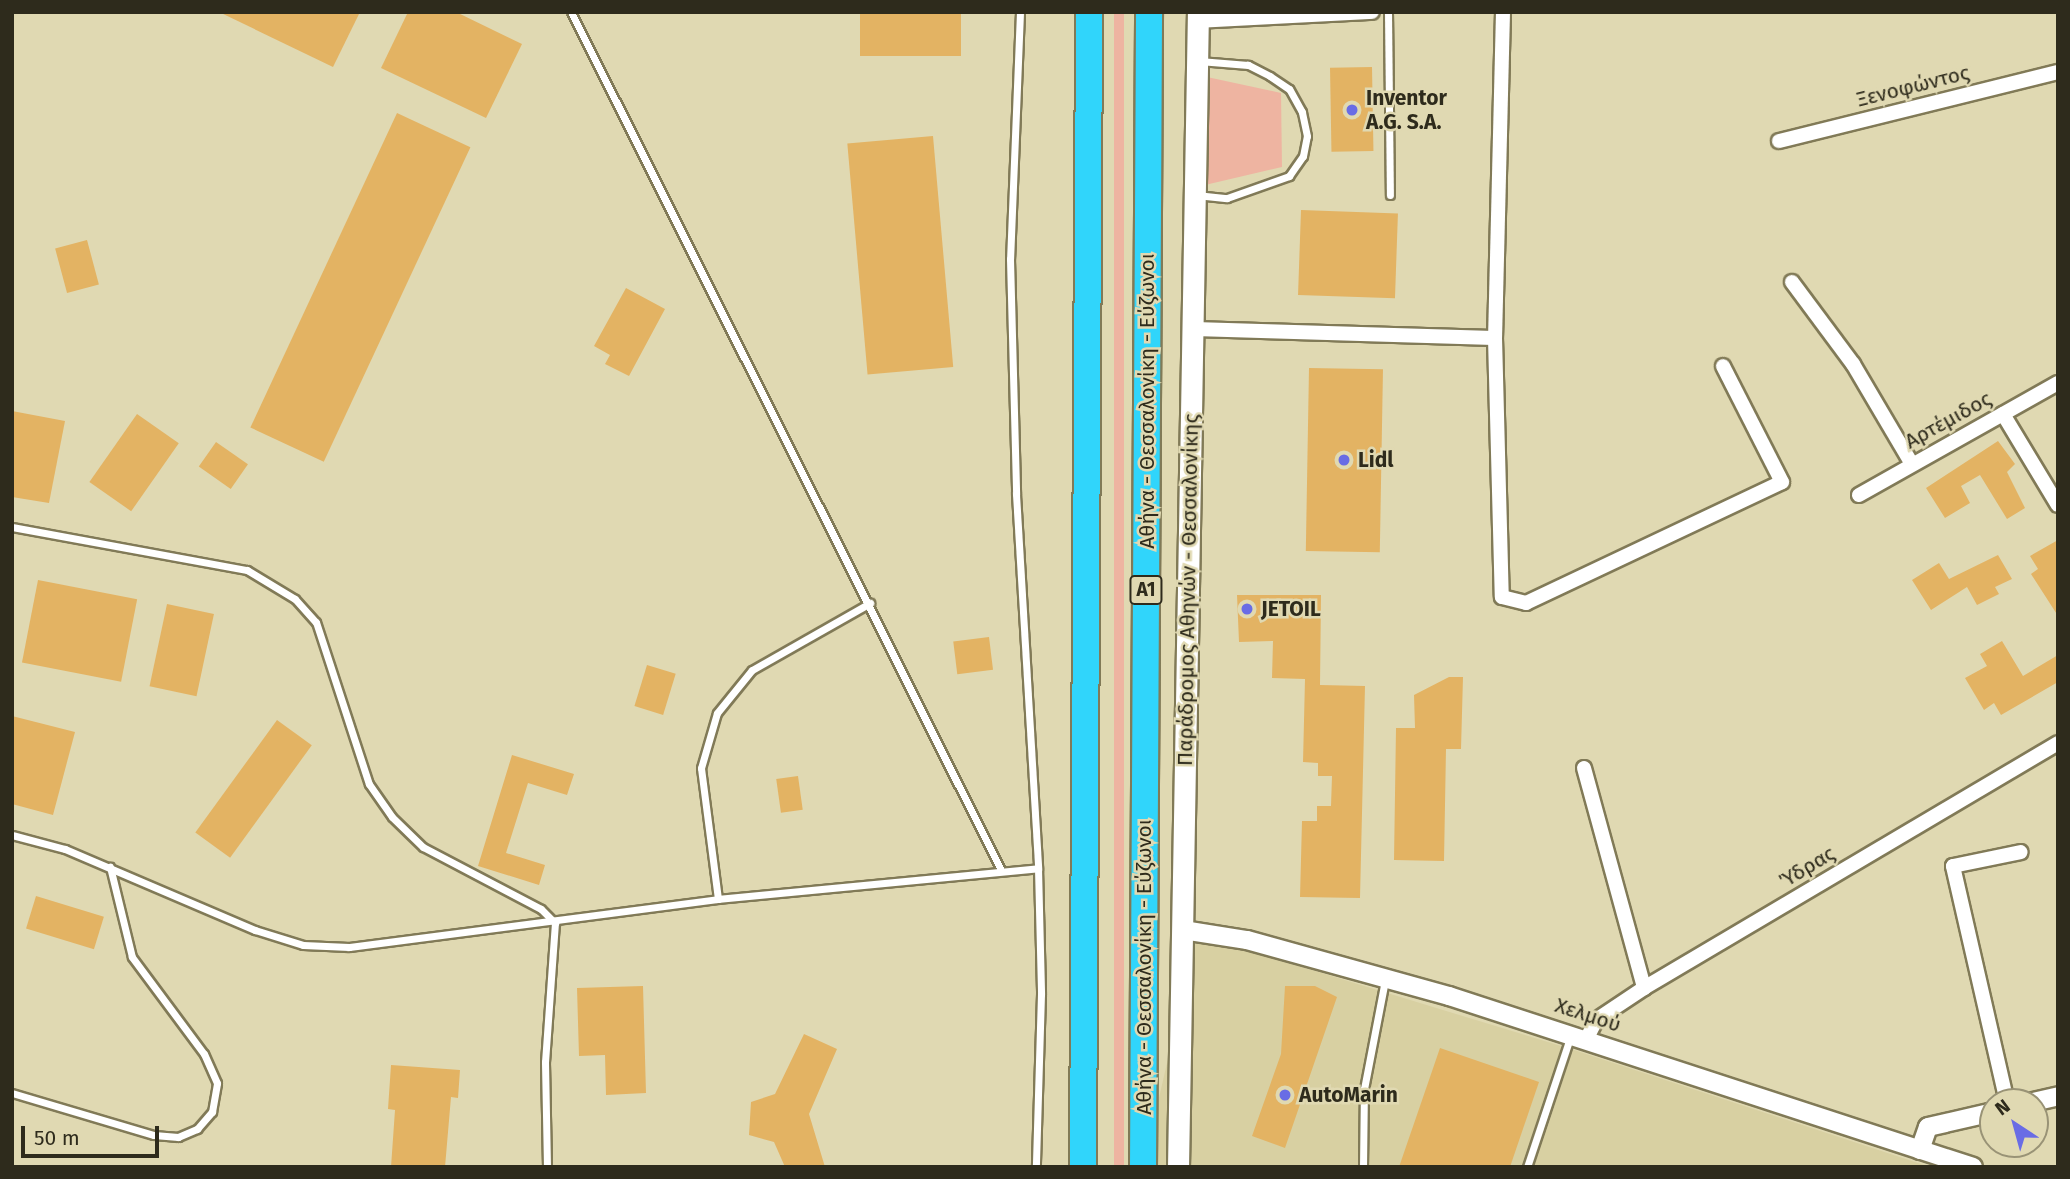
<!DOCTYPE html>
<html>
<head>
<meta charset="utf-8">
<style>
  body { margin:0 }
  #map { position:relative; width:2070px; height:1179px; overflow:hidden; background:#e0d9b2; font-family:"Fira Sans",sans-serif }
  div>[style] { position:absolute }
  .built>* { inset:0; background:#d8d0a2 }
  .green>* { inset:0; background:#eeb4a1; transform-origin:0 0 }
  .building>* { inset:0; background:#e3b363; transform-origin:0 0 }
  .roads { filter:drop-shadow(2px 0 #817a57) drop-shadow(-2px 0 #817a57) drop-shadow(0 2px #817a57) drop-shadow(0 -2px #817a57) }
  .service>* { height:7px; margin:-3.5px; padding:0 3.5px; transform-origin:3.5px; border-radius:3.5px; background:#fff }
  .minor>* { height:14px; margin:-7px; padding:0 7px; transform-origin:7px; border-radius:7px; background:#fff }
  .tertiary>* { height:18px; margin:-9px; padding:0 9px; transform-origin:9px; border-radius:9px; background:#fff }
  .secondary>* { height:21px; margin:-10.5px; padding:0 10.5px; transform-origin:10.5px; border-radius:10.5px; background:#fff }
  .motorway>* { height:26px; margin:-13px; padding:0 13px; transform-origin:13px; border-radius:13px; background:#30d5fb }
  .dots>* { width:19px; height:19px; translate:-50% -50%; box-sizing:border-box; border:4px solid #e0d9b2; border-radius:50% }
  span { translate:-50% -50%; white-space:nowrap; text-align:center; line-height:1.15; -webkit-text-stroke:5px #e0d9b2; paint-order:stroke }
  .shield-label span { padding:2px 5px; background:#e0d9b2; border:2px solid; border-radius:5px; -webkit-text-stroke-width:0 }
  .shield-label { font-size:19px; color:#2e2b1c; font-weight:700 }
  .street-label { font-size:21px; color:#2e2b1c }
  .poi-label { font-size:21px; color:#2e2b1c; font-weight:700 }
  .left { translate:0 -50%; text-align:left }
  .frame { position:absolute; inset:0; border:14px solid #2e2b1c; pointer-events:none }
  .north { position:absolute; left:1979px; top:1088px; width:70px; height:70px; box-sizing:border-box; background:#e0d9b2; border:2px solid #999376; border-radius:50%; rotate:324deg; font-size:19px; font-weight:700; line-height:28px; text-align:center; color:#2e2b1c }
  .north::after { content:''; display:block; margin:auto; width:24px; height:32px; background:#696ce5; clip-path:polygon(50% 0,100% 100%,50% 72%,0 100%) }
  .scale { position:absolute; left:21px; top:1126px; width:138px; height:32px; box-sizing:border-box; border:4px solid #2e2b1c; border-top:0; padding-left:9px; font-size:21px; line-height:24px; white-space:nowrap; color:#2e2b1c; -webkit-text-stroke:5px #e0d9b2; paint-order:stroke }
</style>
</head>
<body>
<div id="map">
  <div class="built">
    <i style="clip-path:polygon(1195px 942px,1246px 950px,1571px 1049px,1930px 1167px,1143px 1167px)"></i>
  </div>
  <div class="green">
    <i style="left:1114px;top:12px;width:10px;height:1155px"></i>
    <i style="clip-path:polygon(1207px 77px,1281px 93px,1282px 167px,1205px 185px)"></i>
  </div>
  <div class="building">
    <i style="clip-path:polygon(219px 12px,360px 12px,333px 67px)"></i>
    <i style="clip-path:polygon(408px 12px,456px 12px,522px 44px,486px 118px,381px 68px)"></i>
    <i style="left:860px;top:12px;width:101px;height:44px"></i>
    <i style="left:1372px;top:67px;width:84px;height:42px;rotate:89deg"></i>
    <i style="left:397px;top:113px;width:81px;height:347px;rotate:25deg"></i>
    <i style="left:933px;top:136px;width:232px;height:86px;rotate:85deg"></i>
    <i style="left:1301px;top:210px;width:97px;height:85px;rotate:2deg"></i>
    <i style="left:87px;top:240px;width:46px;height:33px;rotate:75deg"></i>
    <i style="clip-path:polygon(626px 288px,665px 309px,629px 376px,605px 364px,610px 355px,594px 346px)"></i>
    <i style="left:1309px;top:368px;width:74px;height:183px;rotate:1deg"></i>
    <i style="clip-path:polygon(12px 411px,65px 421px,49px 503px,12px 497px)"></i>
    <i style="left:137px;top:414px;width:51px;height:83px;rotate:35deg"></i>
    <i style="clip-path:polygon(1998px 441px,2015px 464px,2007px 472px,2025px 508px,2007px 519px,1980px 475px,1961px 486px,1970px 503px,1945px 518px,1926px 488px)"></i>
    <i style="left:216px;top:442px;width:39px;height:30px;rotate:35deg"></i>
    <i style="clip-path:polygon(2058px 540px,2058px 616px,2031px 574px,2038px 569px,2030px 556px)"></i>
    <i style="clip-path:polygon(1998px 555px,2012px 579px,1995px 587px,1999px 594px,1977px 605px,1967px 587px,1931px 610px,1912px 580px,1939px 563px,1949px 579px)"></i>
    <i style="left:38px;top:580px;width:101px;height:84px;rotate:11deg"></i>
    <i style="clip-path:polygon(1237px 595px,1321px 595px,1320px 685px,1365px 686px,1360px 898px,1300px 897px,1302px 821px,1317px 821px,1317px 806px,1331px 806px,1332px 776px,1318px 776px,1318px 763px,1303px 762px,1305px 679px,1272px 678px,1273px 641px,1239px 642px)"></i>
    <i style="left:167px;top:604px;width:48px;height:84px;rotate:12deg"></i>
    <i style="left:989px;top:637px;width:33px;height:36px;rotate:83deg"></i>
    <i style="clip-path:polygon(2002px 641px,2023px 676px,2058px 655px,2058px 682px,2001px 715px,1994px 703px,1984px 710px,1965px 678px,1987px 666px,1980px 654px)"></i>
    <i style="left:647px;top:665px;width:30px;height:43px;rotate:17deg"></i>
    <i style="clip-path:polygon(1449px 677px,1463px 677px,1461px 749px,1446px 749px,1444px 861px,1394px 860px,1396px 728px,1415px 728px,1414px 695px)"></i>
    <i style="clip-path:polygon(12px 716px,75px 732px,53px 815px,12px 804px)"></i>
    <i style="left:277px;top:720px;width:43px;height:139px;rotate:36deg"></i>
    <i style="clip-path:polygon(512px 755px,574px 774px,567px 795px,528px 783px,506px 853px,545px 865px,539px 885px,478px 866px)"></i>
    <i style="left:798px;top:776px;width:34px;height:22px;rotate:82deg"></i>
    <i style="left:36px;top:896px;width:71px;height:34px;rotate:17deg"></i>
    <i style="clip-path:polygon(643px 986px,646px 1093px,606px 1095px,605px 1055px,579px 1056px,577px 988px)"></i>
    <i style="clip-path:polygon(1285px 986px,1315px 986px,1337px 997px,1285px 1148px,1252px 1136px,1281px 1054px)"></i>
    <i style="clip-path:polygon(804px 1034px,837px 1049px,809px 1114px,825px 1167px,785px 1167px,774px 1142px,749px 1135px,751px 1102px,775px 1094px)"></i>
    <i style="clip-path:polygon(1440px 1048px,1539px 1082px,1510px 1167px,1399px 1167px)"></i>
    <i style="clip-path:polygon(391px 1065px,460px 1070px,458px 1098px,451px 1097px,445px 1167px,391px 1167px,395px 1110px,388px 1109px)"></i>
  </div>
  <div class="roads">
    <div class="service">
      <i style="left:571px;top:12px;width:960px;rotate:63.38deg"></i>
      <i style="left:1020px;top:12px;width:247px;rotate:92.3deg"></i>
      <i style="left:1010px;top:259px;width:235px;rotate:88.5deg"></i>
      <i style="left:1016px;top:494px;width:375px;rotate:86.6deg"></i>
      <i style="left:1388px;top:12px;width:183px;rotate:89.4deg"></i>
      <i style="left:1196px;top:195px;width:31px;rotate:6deg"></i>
      <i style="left:1227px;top:198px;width:66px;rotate:-19.5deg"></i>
      <i style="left:1289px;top:176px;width:24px;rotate:-55deg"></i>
      <i style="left:1303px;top:156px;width:20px;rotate:-79deg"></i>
      <i style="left:1307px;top:136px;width:25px;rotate:-102deg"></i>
      <i style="left:1302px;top:112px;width:26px;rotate:-119deg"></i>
      <i style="left:1289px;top:89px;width:23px;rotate:-146deg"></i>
      <i style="left:1270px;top:76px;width:25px;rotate:-153deg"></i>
      <i style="left:1248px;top:65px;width:49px;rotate:-175.3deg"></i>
      <i style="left:12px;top:527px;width:239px;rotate:10.4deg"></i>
      <i style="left:247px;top:570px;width:56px;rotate:31.1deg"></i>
      <i style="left:295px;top:599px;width:31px;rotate:48deg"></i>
      <i style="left:316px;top:622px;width:170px;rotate:71.9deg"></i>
      <i style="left:369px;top:784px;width:40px;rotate:55.1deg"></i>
      <i style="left:392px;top:817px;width:43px;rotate:44.1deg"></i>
      <i style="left:423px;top:847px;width:133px;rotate:27.7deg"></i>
      <i style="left:541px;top:909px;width:20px;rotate:45deg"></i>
      <i style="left:12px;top:835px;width:55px;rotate:14.8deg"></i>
      <i style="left:65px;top:849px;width:207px;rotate:23.1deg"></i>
      <i style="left:255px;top:930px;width:50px;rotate:17.4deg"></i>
      <i style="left:303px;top:945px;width:46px;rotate:2.5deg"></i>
      <i style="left:349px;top:947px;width:372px;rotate:-7.4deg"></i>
      <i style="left:718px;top:899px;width:321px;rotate:-5.5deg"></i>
      <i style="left:1038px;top:868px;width:126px;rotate:88.6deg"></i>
      <i style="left:1041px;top:994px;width:173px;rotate:91.7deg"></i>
      <i style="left:718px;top:899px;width:132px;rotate:-97.4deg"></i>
      <i style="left:701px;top:768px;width:57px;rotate:-73.8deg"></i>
      <i style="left:717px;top:713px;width:55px;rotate:-50.9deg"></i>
      <i style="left:752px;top:670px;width:136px;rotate:-29.6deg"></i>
      <i style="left:12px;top:1093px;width:148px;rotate:16.5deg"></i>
      <i style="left:154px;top:1135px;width:24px;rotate:5deg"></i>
      <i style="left:178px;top:1137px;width:21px;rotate:-23deg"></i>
      <i style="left:197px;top:1129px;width:23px;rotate:-49deg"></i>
      <i style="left:212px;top:1112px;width:29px;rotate:-80deg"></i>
      <i style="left:217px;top:1083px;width:32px;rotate:-114deg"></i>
      <i style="left:204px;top:1054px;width:121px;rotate:-126.6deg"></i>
      <i style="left:132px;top:957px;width:93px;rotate:-103.7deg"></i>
      <i style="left:547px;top:1167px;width:105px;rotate:-91.1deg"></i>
      <i style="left:545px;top:1062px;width:139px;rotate:-85.9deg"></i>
      <i style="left:1363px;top:1167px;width:78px;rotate:-89.3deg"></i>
      <i style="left:1364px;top:1089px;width:111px;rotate:-79.1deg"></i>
      <i style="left:1527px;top:1167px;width:136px;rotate:-71.6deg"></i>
    </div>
    <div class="minor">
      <i style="left:1503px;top:12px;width:326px;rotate:91.4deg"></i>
      <i style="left:1495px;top:338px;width:259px;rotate:88.5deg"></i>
      <i style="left:1502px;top:597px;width:25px;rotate:14deg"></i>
      <i style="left:1526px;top:603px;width:283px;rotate:-25.3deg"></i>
      <i style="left:1782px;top:482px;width:130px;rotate:-117deg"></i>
      <i style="left:1198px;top:21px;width:174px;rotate:-3deg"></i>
      <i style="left:1779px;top:141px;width:287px;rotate:-13.9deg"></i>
      <i style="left:1792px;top:282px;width:102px;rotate:53.4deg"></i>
      <i style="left:1853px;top:364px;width:116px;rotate:59.5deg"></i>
      <i style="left:1193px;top:329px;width:302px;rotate:1.7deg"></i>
      <i style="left:2003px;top:414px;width:106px;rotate:58.9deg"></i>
      <i style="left:1859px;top:495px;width:228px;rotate:-29.4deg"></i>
      <i style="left:1584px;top:768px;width:228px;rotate:74.7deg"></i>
      <i style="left:1587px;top:1038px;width:20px;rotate:-63deg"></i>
      <i style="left:1596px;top:1020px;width:58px;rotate:-33.7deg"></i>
      <i style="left:1644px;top:988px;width:481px;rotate:-30.6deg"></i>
      <i style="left:2007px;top:1102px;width:242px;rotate:-102.9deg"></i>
      <i style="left:1953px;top:866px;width:69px;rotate:-11.6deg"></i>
    </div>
    <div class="tertiary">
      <i style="left:1183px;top:930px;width:65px;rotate:8.9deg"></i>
      <i style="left:1247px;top:940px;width:210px;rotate:15.5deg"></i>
      <i style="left:1449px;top:996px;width:551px;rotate:18.07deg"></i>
      <i style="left:2033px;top:1102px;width:26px;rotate:-13deg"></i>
      <i style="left:1920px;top:1150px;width:24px;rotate:-71deg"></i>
      <i style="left:1928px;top:1127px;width:67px;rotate:-13deg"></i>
    </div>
    <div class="secondary">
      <i style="left:1178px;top:1167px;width:1155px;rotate:-89.01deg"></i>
    </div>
    <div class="motorway">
      <i style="left:1083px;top:1167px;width:1155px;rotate:-89.7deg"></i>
      <i style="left:1143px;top:1167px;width:1155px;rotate:-89.7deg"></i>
    </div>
  </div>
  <div class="dots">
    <i style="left:1352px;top:110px;background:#696ce5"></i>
    <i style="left:1344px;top:460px;background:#696ce5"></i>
    <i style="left:1247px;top:609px;background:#696ce5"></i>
    <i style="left:1285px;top:1095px;background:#696ce5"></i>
  </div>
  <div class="shield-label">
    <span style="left:1146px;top:590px">Α1</span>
  </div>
  <div class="street-label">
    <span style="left:1913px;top:86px;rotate:-14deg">Ξενοφώντος</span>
    <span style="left:1147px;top:401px;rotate:-90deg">Αθήνα - Θεσσαλονίκη - Εύζωνοι</span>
    <span style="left:1948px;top:420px;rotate:-29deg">Αρτέμιδος</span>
    <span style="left:1188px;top:590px;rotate:-89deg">Παράδρομος Αθηνών - Θεσσαλονίκης</span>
    <span style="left:1807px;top:867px;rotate:-31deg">Ύδρας</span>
    <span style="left:1144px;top:967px;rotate:-90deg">Αθήνα - Θεσσαλονίκη - Εύζωνοι</span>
    <span style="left:1588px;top:1015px;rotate:18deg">Χελμού</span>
  </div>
  <div class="poi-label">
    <span class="left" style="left:1366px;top:110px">Inventor<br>A.G. S.A.</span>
    <span class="left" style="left:1358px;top:460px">Lidl</span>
    <span class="left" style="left:1261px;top:609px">JETOIL</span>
    <span class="left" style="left:1299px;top:1095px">AutoMarin</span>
  </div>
  <div class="frame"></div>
  <div class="north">N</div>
  <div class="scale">50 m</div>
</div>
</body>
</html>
